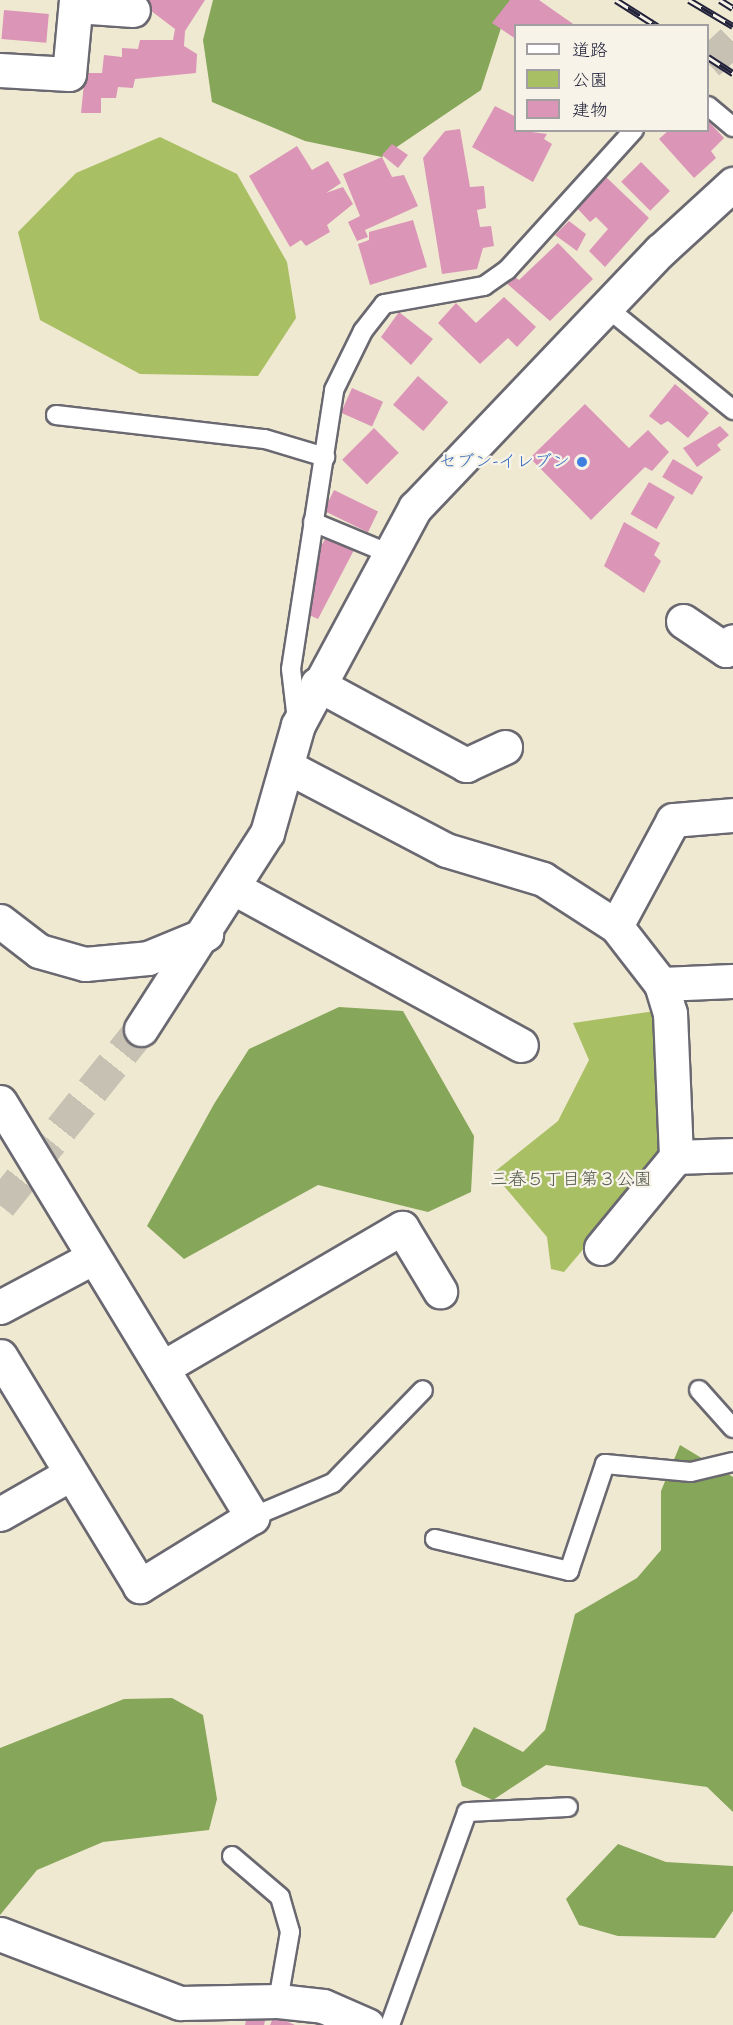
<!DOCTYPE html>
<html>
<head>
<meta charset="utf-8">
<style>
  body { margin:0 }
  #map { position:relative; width:733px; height:2025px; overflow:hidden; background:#f0e9d1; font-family:"Architects Daughter","Klee One",sans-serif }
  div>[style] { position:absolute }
  .green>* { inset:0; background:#a9bf64 }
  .forest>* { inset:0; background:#86a65a }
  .building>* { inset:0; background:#da95b7; transform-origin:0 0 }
  .minor-tunnel>* { height:33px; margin-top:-16.5px; transform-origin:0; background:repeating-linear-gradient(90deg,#c7c1b3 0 33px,transparent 0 49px) }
  .tertiary-tunnel>* { height:33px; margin-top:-16.5px; transform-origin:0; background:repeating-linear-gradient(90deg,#c7c1b3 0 33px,transparent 0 49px) }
  .roads { filter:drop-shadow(2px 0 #6a6870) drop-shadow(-2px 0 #6a6870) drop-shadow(0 2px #6a6870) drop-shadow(0 -2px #6a6870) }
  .service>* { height:18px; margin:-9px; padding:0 9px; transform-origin:9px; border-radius:9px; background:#fff }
  .minor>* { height:33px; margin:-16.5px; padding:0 16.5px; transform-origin:16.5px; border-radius:16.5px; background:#fff }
  .tertiary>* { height:33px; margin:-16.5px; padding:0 16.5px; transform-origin:16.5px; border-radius:16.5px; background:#fff }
  .rail>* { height:7px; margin-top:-3.5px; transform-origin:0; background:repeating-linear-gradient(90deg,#f7f3e8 0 14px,#22223b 0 28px); box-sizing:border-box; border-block:2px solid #22223b }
  .dots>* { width:16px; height:16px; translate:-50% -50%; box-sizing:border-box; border:3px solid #f7f3e8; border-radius:50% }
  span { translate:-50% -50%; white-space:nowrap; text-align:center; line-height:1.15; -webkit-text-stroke:4.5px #f7f3e8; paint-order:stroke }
  .shop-label { font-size:18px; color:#366cbe }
  .right { translate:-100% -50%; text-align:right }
  .park-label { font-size:18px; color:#515949 }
  .legend { position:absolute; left:514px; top:24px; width:195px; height:108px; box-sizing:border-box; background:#f7f3e8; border:2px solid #a29fa3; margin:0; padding:8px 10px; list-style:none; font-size:18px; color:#22223b }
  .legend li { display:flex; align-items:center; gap:12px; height:30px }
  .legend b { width:30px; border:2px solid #a29fa3 }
</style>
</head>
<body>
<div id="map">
  <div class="green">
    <i style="clip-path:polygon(160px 137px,237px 174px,287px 262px,296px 318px,258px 376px,140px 374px,40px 320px,18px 232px,76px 173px)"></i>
    <i style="clip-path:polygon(655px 1011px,661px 1157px,564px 1272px,551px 1269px,547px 1237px,493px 1173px,558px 1121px,589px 1060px,573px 1023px)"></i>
  </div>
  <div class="forest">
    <i style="clip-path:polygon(213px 0,510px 0,481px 90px,382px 157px,305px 141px,212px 102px,203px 40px)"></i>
    <i style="clip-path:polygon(339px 1007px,403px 1011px,474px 1136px,471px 1192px,428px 1212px,318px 1185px,184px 1259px,147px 1226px,214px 1104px,249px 1049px)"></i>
    <i style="clip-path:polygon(680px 1445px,733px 1477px,733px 1812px,707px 1787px,546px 1765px,493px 1800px,462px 1786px,455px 1761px,474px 1727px,523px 1752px,545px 1730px,575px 1614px,637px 1578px,661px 1550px,661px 1491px)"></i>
    <i style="clip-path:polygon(172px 1698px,203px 1715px,217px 1799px,209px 1830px,103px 1842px,37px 1870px,0 1915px,0 1748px,124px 1699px)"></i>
    <i style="clip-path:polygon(618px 1844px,666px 1862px,733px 1866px,733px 1911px,715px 1938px,618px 1936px,579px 1925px,566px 1899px)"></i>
  </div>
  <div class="building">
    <i style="clip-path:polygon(145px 0,205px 0,185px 31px,184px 46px,197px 54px,196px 73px,135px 79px,133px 88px,118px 87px,116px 98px,101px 98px,101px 113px,81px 113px,85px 73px,102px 73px,104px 55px,122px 57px,122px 48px,138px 49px,140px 40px,173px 40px,175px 29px,142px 4px)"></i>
    <i style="clip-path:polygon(510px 0,539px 0,576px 26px,516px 26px,516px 39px,492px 23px)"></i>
    <i style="left:4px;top:10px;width:45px;height:29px;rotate:5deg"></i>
    <i style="clip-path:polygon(495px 106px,516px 117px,516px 130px,547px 134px,544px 139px,552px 144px,533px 182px,472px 147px)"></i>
    <i style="clip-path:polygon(708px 121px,724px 138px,711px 151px,716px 158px,694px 178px,659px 139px,669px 130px,708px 130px)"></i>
    <i style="clip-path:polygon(460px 129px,470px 187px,484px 186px,486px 208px,477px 210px,480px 227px,491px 226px,494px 246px,483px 248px,477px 269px,442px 274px,423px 158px,445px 131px)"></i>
    <i style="clip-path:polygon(392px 144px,408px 155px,398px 168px,382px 155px)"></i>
    <i style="clip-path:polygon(297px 146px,312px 170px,328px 161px,341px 183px,326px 193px,343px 187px,353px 204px,327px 225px,330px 232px,306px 246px,301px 240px,290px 247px,249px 176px)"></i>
    <i style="clip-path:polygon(382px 157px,392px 177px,404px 175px,418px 206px,365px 230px,368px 237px,357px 241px,348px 222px,360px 216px,343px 174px)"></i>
    <i style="left:641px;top:162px;width:41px;height:28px;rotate:45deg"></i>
    <i style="clip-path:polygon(606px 177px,649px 218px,605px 267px,589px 251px,608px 229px,596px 217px,590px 222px,577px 208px)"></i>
    <i style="clip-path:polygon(413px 220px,427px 267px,370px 285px,358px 244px,369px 240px,369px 232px)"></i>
    <i style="clip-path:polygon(569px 221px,586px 234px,577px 251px,555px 235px)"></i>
    <i style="clip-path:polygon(558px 243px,593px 279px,550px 321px,504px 281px,512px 275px,519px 280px)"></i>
    <i style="clip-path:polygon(504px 297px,536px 327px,517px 347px,508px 338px,480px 364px,438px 323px,456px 303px,476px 323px)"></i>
    <i style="clip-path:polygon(399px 312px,433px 339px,411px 365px,381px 337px)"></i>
    <i style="left:418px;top:376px;width:40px;height:38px;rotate:41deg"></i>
    <i style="clip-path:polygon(675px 384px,709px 413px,688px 438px,668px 421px,661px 425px,649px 416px)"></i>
    <i style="left:352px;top:388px;width:34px;height:27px;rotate:24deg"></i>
    <i style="clip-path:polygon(585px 404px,629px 448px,648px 430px,669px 452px,652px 471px,645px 467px,591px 520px,530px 458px)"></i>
    <i style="clip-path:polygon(720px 426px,729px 435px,717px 445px,721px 450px,697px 467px,683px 448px)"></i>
    <i style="left:374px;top:428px;width:35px;height:45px;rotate:45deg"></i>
    <i style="left:673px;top:459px;width:35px;height:21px;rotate:31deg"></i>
    <i style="left:649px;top:482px;width:30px;height:37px;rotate:30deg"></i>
    <i style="left:334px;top:490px;width:49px;height:23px;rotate:26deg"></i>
    <i style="clip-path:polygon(624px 522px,660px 543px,654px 555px,661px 561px,644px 593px,604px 566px)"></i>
    <i style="clip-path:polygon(327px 536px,354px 550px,318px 619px,305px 613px,318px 551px)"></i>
    <i style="clip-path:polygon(248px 2012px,266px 2017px,264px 2025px,245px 2025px)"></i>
    <i style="clip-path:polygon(274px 2016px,295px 2025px,270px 2025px)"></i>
  </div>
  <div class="minor-tunnel">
    <i style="left:708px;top:63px;width:34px;rotate:-43deg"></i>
  </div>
  <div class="tertiary-tunnel">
    <i style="left:0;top:1205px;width:226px;rotate:-51.3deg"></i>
  </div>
  <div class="roads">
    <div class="service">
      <i style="left:708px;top:106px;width:33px;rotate:40deg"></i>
      <i style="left:606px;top:307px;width:164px;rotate:39deg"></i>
      <i style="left:56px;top:415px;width:210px;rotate:6.6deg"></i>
      <i style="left:265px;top:439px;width:63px;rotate:16.7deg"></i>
      <i style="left:313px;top:522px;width:81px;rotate:22.5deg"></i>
      <i style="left:297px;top:720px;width:51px;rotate:-96.7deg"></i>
      <i style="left:291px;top:669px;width:282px;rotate:-81.2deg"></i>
      <i style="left:334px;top:390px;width:66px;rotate:-63.8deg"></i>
      <i style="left:363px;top:331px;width:34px;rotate:-52deg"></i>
      <i style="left:384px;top:304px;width:102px;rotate:-10.2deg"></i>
      <i style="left:484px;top:286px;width:28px;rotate:-35deg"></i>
      <i style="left:507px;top:270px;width:189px;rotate:-47.8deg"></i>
      <i style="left:699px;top:1390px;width:51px;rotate:48.2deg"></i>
      <i style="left:252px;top:1517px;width:88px;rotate:-22.8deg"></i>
      <i style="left:333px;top:1483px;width:129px;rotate:-45.9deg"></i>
      <i style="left:435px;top:1539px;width:138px;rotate:13.4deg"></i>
      <i style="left:569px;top:1571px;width:113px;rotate:-71.4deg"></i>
      <i style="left:605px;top:1464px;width:86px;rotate:5.3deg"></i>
      <i style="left:691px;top:1472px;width:43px;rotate:-13.4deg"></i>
      <i style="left:232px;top:1856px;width:63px;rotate:40.5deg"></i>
      <i style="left:280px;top:1897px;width:36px;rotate:74deg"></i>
      <i style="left:290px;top:1932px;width:70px;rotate:99.9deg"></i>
      <i style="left:390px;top:2025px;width:226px;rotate:-70.1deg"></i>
      <i style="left:467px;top:1812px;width:101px;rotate:-2.8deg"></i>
    </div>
    <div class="minor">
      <i style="left:76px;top:6px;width:57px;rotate:4deg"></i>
      <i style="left:0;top:70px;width:69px;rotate:3.3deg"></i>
      <i style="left:69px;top:74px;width:74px;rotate:-84.6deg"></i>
      <i style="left:683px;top:621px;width:52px;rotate:34deg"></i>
      <i style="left:726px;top:650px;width:11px;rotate:-52deg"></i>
      <i style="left:317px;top:684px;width:170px;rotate:28.5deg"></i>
      <i style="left:466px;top:765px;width:43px;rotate:-24.8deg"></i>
      <i style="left:288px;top:767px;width:178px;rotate:27.7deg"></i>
      <i style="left:446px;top:850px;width:101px;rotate:16.6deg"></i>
      <i style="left:543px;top:879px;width:87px;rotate:32.8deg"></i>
      <i style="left:616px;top:926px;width:73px;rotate:52.2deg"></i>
      <i style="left:661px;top:984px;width:30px;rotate:73deg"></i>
      <i style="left:670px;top:1013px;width:144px;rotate:87.6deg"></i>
      <i style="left:676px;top:1157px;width:118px;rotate:129.5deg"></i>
      <i style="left:234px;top:888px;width:327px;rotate:28.7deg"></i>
      <i style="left:0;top:921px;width:49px;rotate:37.6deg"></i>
      <i style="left:39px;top:951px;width:48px;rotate:15.8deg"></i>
      <i style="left:85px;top:964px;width:63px;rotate:-5.4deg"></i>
      <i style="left:148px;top:958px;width:63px;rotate:-22.5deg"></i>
      <i style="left:616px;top:926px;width:120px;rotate:-61.7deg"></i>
      <i style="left:673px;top:820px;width:60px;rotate:-4.8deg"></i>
      <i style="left:661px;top:984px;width:72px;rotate:-2.4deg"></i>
      <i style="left:0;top:1102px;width:486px;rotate:58.7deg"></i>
      <i style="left:252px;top:1517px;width:132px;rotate:148.4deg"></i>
      <i style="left:140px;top:1586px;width:269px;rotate:-121.3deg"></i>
      <i style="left:676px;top:1157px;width:57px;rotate:-2deg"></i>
      <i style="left:0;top:1307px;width:106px;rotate:-28deg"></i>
      <i style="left:162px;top:1368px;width:278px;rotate:-30.3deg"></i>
      <i style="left:402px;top:1228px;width:74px;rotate:58.9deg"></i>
      <i style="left:0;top:1514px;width:81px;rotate:-29.7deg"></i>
      <i style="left:0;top:1934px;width:193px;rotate:21deg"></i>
      <i style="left:180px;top:2003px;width:98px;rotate:-1.2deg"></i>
      <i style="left:278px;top:2001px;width:45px;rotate:6.3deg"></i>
      <i style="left:323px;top:2006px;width:48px;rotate:23.4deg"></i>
    </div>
    <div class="tertiary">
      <i style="left:141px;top:1029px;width:233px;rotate:-57.3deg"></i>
      <i style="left:267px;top:833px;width:112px;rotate:-74deg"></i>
      <i style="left:298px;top:725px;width:247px;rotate:-61.7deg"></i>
      <i style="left:415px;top:508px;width:356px;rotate:-46.4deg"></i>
      <i style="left:661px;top:250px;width:98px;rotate:-42.5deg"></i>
    </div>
  </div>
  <div class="rail">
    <i style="left:616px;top:0;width:49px;rotate:32.4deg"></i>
    <i style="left:689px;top:0;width:51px;rotate:30.6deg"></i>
    <i style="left:720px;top:0;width:15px;rotate:32deg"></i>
    <i style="left:708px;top:57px;width:30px;rotate:33deg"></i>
  </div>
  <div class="dots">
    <i style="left:582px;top:462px;background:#3f7fe0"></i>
  </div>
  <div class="shop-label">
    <span class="right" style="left:570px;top:462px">セブン-イレブン</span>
  </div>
  <div class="park-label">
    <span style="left:571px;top:1180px">三春５丁目第３公園</span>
  </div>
  <ul class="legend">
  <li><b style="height:8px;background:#fff"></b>道路</li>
  <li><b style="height:16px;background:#a9bf64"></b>公園</li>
  <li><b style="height:16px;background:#da95b7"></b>建物</li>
  </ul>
</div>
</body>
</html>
